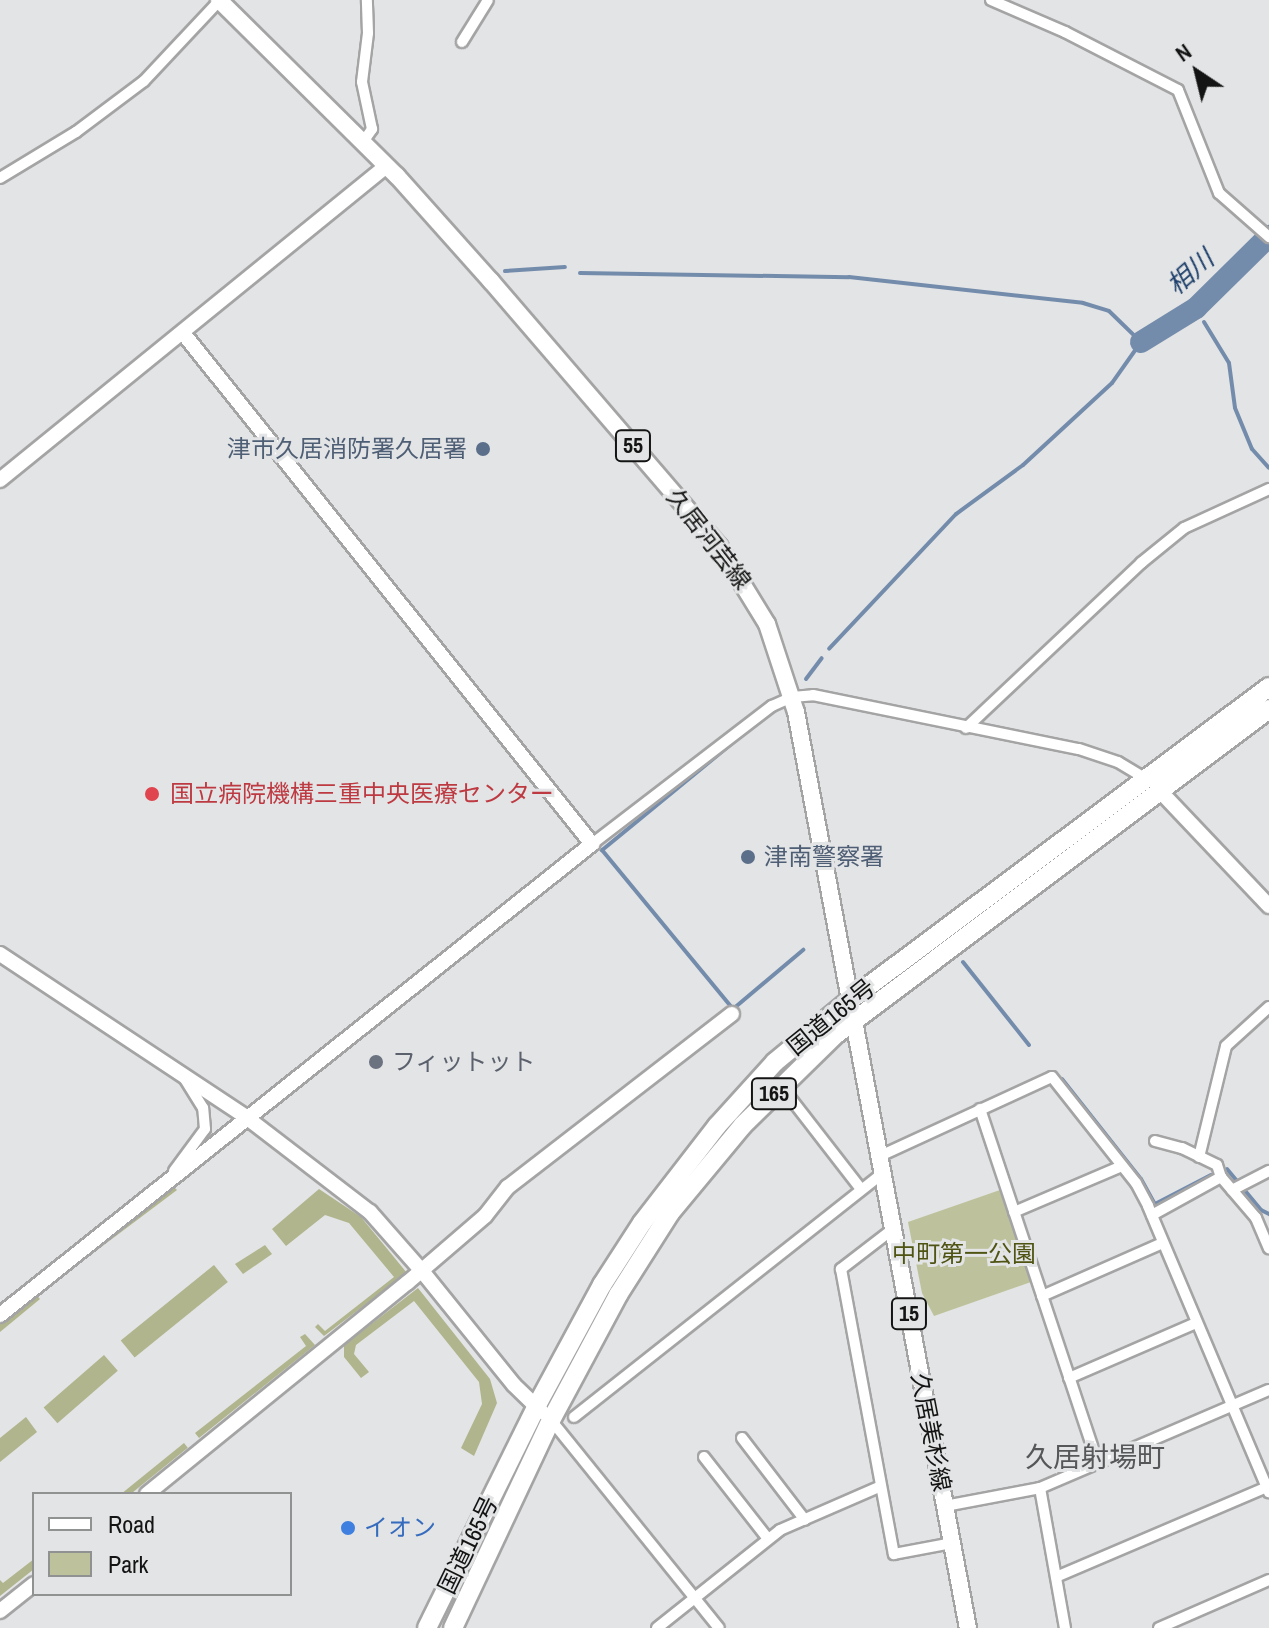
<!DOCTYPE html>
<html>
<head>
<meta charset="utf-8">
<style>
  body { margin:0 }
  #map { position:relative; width:1269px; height:1628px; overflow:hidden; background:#e3e4e5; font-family:"Archivo Narrow","Noto Sans JP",sans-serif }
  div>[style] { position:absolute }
  .green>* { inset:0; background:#bdc29c }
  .forest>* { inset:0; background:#b0b58d; transform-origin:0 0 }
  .stream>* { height:4px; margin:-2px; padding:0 2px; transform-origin:2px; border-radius:2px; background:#748cac }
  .river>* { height:22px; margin:-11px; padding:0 11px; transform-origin:11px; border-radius:11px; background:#748cac }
  .roads { filter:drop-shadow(2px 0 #a4a4a5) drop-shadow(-2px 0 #a4a4a5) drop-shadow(0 2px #a4a4a5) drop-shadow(0 -2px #a4a4a5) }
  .street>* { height:10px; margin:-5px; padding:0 5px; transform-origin:5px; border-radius:5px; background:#fff }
  .secondary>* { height:14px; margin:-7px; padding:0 7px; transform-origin:7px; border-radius:7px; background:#fff }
  .primary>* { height:16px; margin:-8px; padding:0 8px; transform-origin:8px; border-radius:8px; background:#fff }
  .highway>* { height:18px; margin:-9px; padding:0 9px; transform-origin:9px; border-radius:9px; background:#fff }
  .dots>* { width:22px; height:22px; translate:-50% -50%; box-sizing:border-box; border:4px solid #e3e4e5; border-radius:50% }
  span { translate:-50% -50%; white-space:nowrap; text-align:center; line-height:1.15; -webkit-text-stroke:6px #e3e4e5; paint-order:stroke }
  .shield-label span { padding:2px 6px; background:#e3e4e5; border:2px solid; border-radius:6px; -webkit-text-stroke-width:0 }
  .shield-label { font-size:22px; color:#141414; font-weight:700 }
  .service-label { font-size:24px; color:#4e5e75 }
  .right { translate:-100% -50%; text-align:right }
  .left { translate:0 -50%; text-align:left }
  .street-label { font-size:24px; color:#141414 }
  .health-label { font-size:24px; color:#be3a42 }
  .worship-label { font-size:24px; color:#5b616d }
  .park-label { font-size:24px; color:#4f5413 }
  .shop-label { font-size:24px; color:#366cbe }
  .water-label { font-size:26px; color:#1c3e6a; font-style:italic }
  .quarter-label { font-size:28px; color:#565758 }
  .legend { position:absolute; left:32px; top:1492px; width:260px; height:104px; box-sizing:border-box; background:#e3e4e5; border:2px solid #909191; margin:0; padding:10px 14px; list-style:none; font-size:24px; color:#141414 }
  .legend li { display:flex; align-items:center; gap:16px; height:40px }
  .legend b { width:40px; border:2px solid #909191 }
  .north { position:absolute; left:1157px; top:32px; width:80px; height:80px; -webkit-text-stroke:6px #e3e4e5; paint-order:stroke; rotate:325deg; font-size:22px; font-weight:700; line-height:32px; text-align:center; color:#141414 }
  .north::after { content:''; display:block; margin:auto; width:28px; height:36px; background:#141414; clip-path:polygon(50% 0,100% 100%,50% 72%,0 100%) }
</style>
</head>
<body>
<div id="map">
  <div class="green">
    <i style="clip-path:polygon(1000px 1190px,1031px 1282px,934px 1316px,922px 1293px,908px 1222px)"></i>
  </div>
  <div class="forest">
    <i style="clip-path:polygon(170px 1183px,177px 1190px,76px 1266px,70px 1261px)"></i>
    <i style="clip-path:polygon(319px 1189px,361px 1217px,407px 1273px,324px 1336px,315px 1327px,318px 1324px,325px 1331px,394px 1277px,349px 1223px,325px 1215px,286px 1246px,272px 1229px)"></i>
    <i style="clip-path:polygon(265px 1245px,272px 1254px,243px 1274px,235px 1264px)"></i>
    <i style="left:214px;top:1265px;width:22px;height:120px;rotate:51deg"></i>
    <i style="clip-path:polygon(418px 1288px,490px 1379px,497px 1403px,474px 1456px,461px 1448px,482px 1404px,479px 1382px,414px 1301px,356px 1345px,354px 1354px,369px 1372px,361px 1378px,344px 1357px,344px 1345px)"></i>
    <i style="clip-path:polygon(33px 1291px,40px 1299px,0 1332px,0 1318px)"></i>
    <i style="clip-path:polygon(305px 1334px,315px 1345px,199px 1438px,195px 1433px,306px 1346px,300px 1337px)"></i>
    <i style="left:104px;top:1355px;width:21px;height:80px;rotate:49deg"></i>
    <i style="clip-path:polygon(26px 1417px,37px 1432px,0 1462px,0 1438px)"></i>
    <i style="left:184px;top:1443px;width:6px;height:83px;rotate:51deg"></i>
    <i style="clip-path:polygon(34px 1559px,34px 1569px,0 1596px,0 1580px,3px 1583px)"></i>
  </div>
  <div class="stream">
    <i style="left:505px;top:271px;width:60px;rotate:-3.8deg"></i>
    <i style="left:580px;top:273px;width:269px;rotate:0.9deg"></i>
    <i style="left:849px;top:277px;width:235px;rotate:6.3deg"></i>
    <i style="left:1083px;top:303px;width:27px;rotate:17deg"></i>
    <i style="left:1109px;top:311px;width:45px;rotate:44.1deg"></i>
    <i style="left:1141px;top:342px;width:50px;rotate:125.3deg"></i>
    <i style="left:1112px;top:383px;width:121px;rotate:137.3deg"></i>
    <i style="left:1023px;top:465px;width:83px;rotate:143.8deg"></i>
    <i style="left:956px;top:514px;width:185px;rotate:133.3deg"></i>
    <i style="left:1196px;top:308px;width:4px;rotate:56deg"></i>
    <i style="left:1204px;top:322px;width:48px;rotate:58.6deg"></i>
    <i style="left:1229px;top:363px;width:45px;rotate:82.4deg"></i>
    <i style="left:1235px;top:408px;width:44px;rotate:67.5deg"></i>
    <i style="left:1252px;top:449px;width:25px;rotate:48deg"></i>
    <i style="left:806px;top:679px;width:26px;rotate:-53deg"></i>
    <i style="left:741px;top:736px;width:180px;rotate:140.6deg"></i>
    <i style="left:602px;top:850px;width:206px;rotate:50.5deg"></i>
    <i style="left:733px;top:1009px;width:92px;rotate:-40.1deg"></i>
    <i style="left:963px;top:962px;width:106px;rotate:51.5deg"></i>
    <i style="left:1062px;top:1079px;width:127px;rotate:51.7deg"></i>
    <i style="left:1141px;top:1179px;width:29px;rotate:61deg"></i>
    <i style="left:1155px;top:1204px;width:63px;rotate:-27.4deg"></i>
    <i style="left:1227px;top:1169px;width:53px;rotate:50.3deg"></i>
    <i style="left:1261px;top:1210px;width:9px;rotate:27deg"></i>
  </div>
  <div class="river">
    <i style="left:1141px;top:342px;width:65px;rotate:-31.7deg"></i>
    <i style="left:1196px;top:308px;width:103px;rotate:-44.6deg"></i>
  </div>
  <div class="roads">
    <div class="street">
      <i style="left:991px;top:0;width:81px;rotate:23.4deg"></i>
      <i style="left:1065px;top:32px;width:127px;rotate:27.2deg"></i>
      <i style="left:1178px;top:90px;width:111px;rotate:68.3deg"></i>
      <i style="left:1219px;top:193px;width:67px;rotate:41.3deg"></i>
      <i style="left:462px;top:42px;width:49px;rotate:-58.2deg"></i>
      <i style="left:363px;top:142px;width:16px;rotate:-55deg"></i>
      <i style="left:372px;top:129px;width:48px;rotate:-102deg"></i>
      <i style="left:362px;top:82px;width:49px;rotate:-83deg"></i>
      <i style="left:368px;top:33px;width:33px;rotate:-92deg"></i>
      <i style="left:0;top:178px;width:89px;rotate:-31.2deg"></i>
      <i style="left:76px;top:132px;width:85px;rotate:-36.9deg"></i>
      <i style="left:144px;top:81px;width:111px;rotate:-46.8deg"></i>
      <i style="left:966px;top:728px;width:241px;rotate:-43.3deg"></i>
      <i style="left:1141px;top:563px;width:55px;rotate:-39.1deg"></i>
      <i style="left:1184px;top:528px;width:94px;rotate:-24.6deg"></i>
      <i style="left:592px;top:844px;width:227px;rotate:-37.5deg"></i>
      <i style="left:772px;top:706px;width:22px;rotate:-24deg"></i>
      <i style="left:792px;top:697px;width:21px;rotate:-5deg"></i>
      <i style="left:813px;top:695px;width:271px;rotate:11.5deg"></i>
      <i style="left:1079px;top:749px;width:41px;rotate:18.4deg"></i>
      <i style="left:1118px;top:762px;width:35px;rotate:31deg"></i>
      <i style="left:781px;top:1086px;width:130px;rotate:52.2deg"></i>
      <i style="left:980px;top:1109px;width:374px;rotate:71.6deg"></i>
      <i style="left:1155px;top:1141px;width:28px;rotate:15deg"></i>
      <i style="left:1182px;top:1148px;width:39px;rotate:26deg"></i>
      <i style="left:1217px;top:1165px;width:13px;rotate:72deg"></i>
      <i style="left:1221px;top:1177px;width:54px;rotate:49.5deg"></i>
      <i style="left:1256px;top:1218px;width:33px;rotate:67deg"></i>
      <i style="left:880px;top:1156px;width:189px;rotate:-24.7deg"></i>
      <i style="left:1052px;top:1077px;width:135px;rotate:51.6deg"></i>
      <i style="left:1136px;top:1183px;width:26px;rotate:62deg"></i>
      <i style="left:1148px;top:1206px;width:311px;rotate:67.1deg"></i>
      <i style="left:1199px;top:1157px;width:114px;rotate:-76.3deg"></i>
      <i style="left:1226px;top:1046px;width:58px;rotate:-42.2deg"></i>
      <i style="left:174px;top:1171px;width:52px;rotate:-53.6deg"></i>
      <i style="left:205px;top:1129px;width:21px;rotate:-95deg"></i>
      <i style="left:203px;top:1108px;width:34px;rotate:-122deg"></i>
      <i style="left:1232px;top:1190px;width:42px;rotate:-27.2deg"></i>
      <i style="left:1014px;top:1212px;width:117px;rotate:-23.1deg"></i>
      <i style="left:1152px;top:1215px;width:79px;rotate:-28.8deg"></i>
      <i style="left:893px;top:1229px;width:66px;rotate:142.4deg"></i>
      <i style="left:841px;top:1269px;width:290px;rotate:79.5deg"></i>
      <i style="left:894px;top:1554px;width:59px;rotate:-10.7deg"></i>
      <i style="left:1042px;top:1296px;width:132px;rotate:-23.7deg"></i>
      <i style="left:1069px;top:1378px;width:138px;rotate:-23.4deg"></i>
      <i style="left:574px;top:1417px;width:394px;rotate:-38.3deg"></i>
      <i style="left:551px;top:1420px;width:267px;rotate:51.1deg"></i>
      <i style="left:742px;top:1438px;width:103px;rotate:52.5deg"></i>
      <i style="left:704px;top:1457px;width:104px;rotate:52deg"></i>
      <i style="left:1040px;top:1488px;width:142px;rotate:79.9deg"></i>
      <i style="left:945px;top:1506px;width:97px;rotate:-10.7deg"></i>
      <i style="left:1040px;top:1488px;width:249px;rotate:-23.2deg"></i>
      <i style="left:1056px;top:1577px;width:232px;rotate:-23.1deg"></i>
      <i style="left:657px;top:1628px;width:157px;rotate:-38.5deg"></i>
      <i style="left:780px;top:1530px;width:110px;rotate:-23.5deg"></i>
      <i style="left:1159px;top:1628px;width:120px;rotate:-23.6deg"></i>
    </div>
    <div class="secondary">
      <i style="left:0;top:480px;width:498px;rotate:-39.1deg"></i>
      <i style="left:1159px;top:790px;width:160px;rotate:46.5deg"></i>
      <i style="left:0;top:954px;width:295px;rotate:33.5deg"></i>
      <i style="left:246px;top:1117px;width:156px;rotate:37.5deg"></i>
      <i style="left:370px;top:1212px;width:79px;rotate:48.6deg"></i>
      <i style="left:422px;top:1271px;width:146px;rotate:51.1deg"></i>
      <i style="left:514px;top:1385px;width:39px;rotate:44deg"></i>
      <i style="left:0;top:1315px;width:757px;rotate:-38.51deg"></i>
      <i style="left:592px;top:844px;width:655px;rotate:-128.67deg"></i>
      <i style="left:147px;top:1494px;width:335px;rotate:-39.1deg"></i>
      <i style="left:407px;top:1283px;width:103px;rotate:-40.7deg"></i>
      <i style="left:485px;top:1216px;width:37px;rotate:-52deg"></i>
      <i style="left:508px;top:1187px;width:283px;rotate:-37.7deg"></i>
      <i style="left:0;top:1611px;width:43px;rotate:-38.5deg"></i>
    </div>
    <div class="primary">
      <i style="left:219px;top:0;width:250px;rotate:44.7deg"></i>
      <i style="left:397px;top:176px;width:141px;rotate:48.2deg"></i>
      <i style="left:491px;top:281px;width:350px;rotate:49.3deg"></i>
      <i style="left:719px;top:546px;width:92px;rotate:58.4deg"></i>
      <i style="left:767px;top:624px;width:93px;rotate:71.8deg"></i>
      <i style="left:796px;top:712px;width:932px;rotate:79.37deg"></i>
    </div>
    <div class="highway">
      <i style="left:427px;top:1628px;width:246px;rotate:-63.7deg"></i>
      <i style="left:536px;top:1407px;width:139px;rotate:-61.6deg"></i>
      <i style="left:602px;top:1285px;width:74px;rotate:-57.2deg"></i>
      <i style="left:642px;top:1223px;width:123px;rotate:-52.3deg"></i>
      <i style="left:717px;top:1126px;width:86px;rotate:-47.8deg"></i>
      <i style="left:775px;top:1062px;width:97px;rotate:-39.6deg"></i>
      <i style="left:850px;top:1000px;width:523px;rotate:-36.76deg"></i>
      <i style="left:453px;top:1628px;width:230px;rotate:-64.8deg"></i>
      <i style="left:551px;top:1420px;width:142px;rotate:-61.8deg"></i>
      <i style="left:618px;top:1295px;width:97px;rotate:-57.6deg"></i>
      <i style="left:670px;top:1213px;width:114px;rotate:-50.3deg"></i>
      <i style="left:743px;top:1125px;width:129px;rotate:-44.4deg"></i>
      <i style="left:835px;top:1035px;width:543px;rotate:-36.91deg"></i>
    </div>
  </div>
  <div class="dots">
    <i style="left:483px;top:449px;background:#5c6f8a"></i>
    <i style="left:152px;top:794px;background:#e0444e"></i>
    <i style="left:748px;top:857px;background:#5c6f8a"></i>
    <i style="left:376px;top:1062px;background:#6b7280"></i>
    <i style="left:348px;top:1528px;background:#3f7fe0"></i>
  </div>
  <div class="shield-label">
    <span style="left:633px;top:446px">55</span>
    <span style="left:774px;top:1094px">165</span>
    <span style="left:909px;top:1314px">15</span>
  </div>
  <div class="service-label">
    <span class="right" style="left:467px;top:449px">津市久居消防署久居署</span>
    <span class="left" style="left:764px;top:857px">津南警察署</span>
  </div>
  <div class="street-label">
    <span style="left:709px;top:539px;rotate:52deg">久居河芸線</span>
    <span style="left:831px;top:1017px;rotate:-39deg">国道165号</span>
    <span style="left:931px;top:1432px;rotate:79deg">久居美杉線</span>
    <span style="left:468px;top:1545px;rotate:-64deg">国道165号</span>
  </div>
  <div class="health-label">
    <span class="left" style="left:170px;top:794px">国立病院機構三重中央医療センター</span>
  </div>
  <div class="worship-label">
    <span class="left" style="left:392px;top:1062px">フィットット</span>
  </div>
  <div class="park-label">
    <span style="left:964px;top:1254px">中町第一公園</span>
  </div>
  <div class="shop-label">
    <span class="left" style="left:364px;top:1528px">イオン</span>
  </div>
  <div class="water-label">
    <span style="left:1190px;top:272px;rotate:-41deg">相川</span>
  </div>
  <div class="quarter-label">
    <span style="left:1095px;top:1457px">久居射場町</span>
  </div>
  <ul class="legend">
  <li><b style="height:10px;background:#fff"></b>Road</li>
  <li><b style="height:22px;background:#bdc29c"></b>Park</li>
  </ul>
  <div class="north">N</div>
</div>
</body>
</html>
